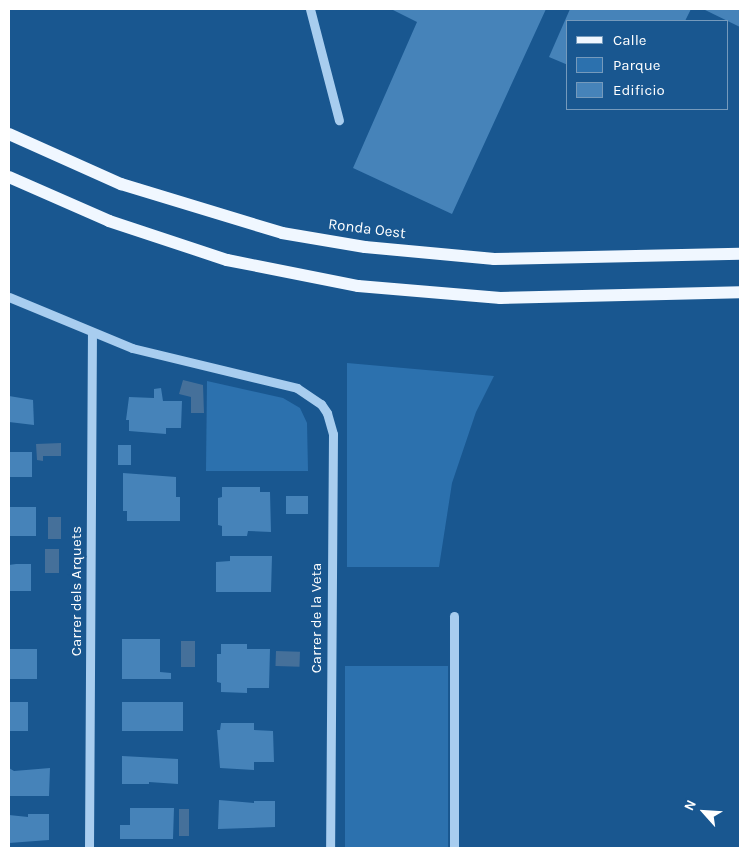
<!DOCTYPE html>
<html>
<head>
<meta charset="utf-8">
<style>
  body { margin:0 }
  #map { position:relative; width:749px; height:857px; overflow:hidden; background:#195790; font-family:Karla,sans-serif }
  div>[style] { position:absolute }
  .green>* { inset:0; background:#2c71ae; transform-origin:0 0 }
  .water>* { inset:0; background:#45709a; transform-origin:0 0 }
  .building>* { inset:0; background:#4683b9; transform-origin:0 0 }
  .minor>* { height:9px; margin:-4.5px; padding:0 4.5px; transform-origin:4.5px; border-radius:4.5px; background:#a8cdef }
  .major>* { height:12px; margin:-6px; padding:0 6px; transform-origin:6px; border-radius:6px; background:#f0f7ff }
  span { translate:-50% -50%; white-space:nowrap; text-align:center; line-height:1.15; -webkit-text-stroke:4px #195790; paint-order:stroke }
  .street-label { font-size:15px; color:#fff }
  .frame { position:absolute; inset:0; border:10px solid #fff; pointer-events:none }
  .legend { position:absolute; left:566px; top:20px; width:162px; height:90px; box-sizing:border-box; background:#195790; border:1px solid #759abc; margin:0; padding:6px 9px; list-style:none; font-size:15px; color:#fff }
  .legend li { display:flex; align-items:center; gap:10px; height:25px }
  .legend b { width:25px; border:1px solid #759abc }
  .north { position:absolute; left:679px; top:787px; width:50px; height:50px; -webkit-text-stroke:4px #195790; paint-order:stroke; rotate:296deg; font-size:14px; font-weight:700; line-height:20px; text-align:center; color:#fff }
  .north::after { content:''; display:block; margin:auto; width:18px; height:22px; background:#fff; clip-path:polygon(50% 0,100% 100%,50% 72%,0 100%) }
</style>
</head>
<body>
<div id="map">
  <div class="green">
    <i style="clip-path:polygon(347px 363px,494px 376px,476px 412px,452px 483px,439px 567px,347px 567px)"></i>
    <i style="clip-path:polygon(207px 381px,283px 398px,300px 408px,307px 423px,308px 471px,206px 471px)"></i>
    <i style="left:345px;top:666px;width:103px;height:182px"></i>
  </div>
  <div class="water">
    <i style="clip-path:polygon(183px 380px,203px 385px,204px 413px,191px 413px,191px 397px,179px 394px)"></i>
    <i style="clip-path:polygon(61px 443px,61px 456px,43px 456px,43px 461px,37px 460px,36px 444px)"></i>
    <i style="left:48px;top:517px;width:13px;height:22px"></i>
    <i style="left:45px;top:549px;width:14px;height:24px"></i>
    <i style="left:181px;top:641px;width:14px;height:26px"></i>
    <i style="left:276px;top:651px;width:24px;height:15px;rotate:2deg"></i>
    <i style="left:179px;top:809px;width:10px;height:27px"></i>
  </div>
  <div class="building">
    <i style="clip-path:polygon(391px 9px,546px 9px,452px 214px,353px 168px,417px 22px)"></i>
    <i style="clip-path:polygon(570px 9px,691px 9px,685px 21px,568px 21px,568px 65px,549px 57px)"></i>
    <i style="clip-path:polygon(703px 9px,740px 9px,740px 27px)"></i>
    <i style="clip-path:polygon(161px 388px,163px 401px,182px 401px,181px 428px,166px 428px,166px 434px,129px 431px,129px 420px,126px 420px,129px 397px,154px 398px,154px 389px)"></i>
    <i style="clip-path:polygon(9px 396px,33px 400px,34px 425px,9px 422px)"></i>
    <i style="left:118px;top:445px;width:13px;height:20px"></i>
    <i style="left:9px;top:452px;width:23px;height:25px"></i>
    <i style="clip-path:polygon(123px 473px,176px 477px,176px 497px,180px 497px,180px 521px,127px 521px,127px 511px,123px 511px)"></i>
    <i style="clip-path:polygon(222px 487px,260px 487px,260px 492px,270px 492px,271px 532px,248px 531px,247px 536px,222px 536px,222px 526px,218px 525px,218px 498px,222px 497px)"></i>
    <i style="left:286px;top:496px;width:22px;height:18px"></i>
    <i style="left:9px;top:507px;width:27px;height:29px"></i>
    <i style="clip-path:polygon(230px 556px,272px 556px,271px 592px,216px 592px,216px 562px,230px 561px)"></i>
    <i style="clip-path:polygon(16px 564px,31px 564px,31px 591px,9px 591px,9px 565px)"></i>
    <i style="clip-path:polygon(122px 639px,160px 639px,160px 672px,171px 673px,171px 679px,122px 679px)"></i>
    <i style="clip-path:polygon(221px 644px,247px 644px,247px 649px,270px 649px,269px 688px,247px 688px,247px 693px,221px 692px,221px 683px,217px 682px,217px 654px,221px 654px)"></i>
    <i style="left:9px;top:649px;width:28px;height:30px"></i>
    <i style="left:9px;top:702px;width:19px;height:29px"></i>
    <i style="left:122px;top:702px;width:61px;height:29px"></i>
    <i style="clip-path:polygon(221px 723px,254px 723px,254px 730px,273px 731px,274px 762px,254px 762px,254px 770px,220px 768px,217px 730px,220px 730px)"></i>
    <i style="clip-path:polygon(122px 756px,178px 759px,178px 784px,149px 782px,149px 784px,122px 784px)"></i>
    <i style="clip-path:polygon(9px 768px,14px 771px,50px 768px,49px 796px,9px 796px)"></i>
    <i style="clip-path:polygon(219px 800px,254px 803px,254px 801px,275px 801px,275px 827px,218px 829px)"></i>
    <i style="clip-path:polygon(130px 808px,174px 808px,173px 839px,120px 839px,120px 825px,130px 825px)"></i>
    <i style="clip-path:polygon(28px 814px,49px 814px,49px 840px,9px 843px,9px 815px,28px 817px)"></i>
  </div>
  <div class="minor">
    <i style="left:310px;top:9px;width:115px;rotate:75.4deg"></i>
    <i style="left:9px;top:297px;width:133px;rotate:22.5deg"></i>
    <i style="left:132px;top:348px;width:170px;rotate:13.6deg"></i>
    <i style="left:297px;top:388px;width:29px;rotate:34deg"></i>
    <i style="left:321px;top:404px;width:11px;rotate:56deg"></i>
    <i style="left:327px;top:413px;width:22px;rotate:74deg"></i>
    <i style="left:333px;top:434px;width:414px;rotate:90.4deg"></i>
    <i style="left:89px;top:848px;width:515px;rotate:-89.67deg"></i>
    <i style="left:454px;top:848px;width:232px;rotate:-90deg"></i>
  </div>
  <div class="major">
    <i style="left:9px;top:134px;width:123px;rotate:24.1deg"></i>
    <i style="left:121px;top:184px;width:168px;rotate:16.9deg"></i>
    <i style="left:282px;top:233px;width:84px;rotate:9.6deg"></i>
    <i style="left:365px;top:247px;width:130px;rotate:5.3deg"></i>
    <i style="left:494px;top:259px;width:246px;rotate:-1.2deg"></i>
    <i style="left:9px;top:177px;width:109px;rotate:23.7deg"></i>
    <i style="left:109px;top:221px;width:124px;rotate:18.3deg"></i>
    <i style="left:227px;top:260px;width:134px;rotate:11.2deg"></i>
    <i style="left:358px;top:286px;width:143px;rotate:4.8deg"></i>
    <i style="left:500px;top:298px;width:240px;rotate:-1.4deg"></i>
  </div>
  <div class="street-label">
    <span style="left:367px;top:229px;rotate:7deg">Ronda Oest</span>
    <span style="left:77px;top:591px;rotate:-90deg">Carrer dels Arquets</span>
    <span style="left:317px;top:618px;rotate:-90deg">Carrer de la Veta</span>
  </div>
  <div class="frame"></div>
  <ul class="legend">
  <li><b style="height:6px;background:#f0f7ff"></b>Calle</li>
  <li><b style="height:14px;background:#2c71ae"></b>Parque</li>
  <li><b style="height:14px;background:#4683b9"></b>Edificio</li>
  </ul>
  <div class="north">N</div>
</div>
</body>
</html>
